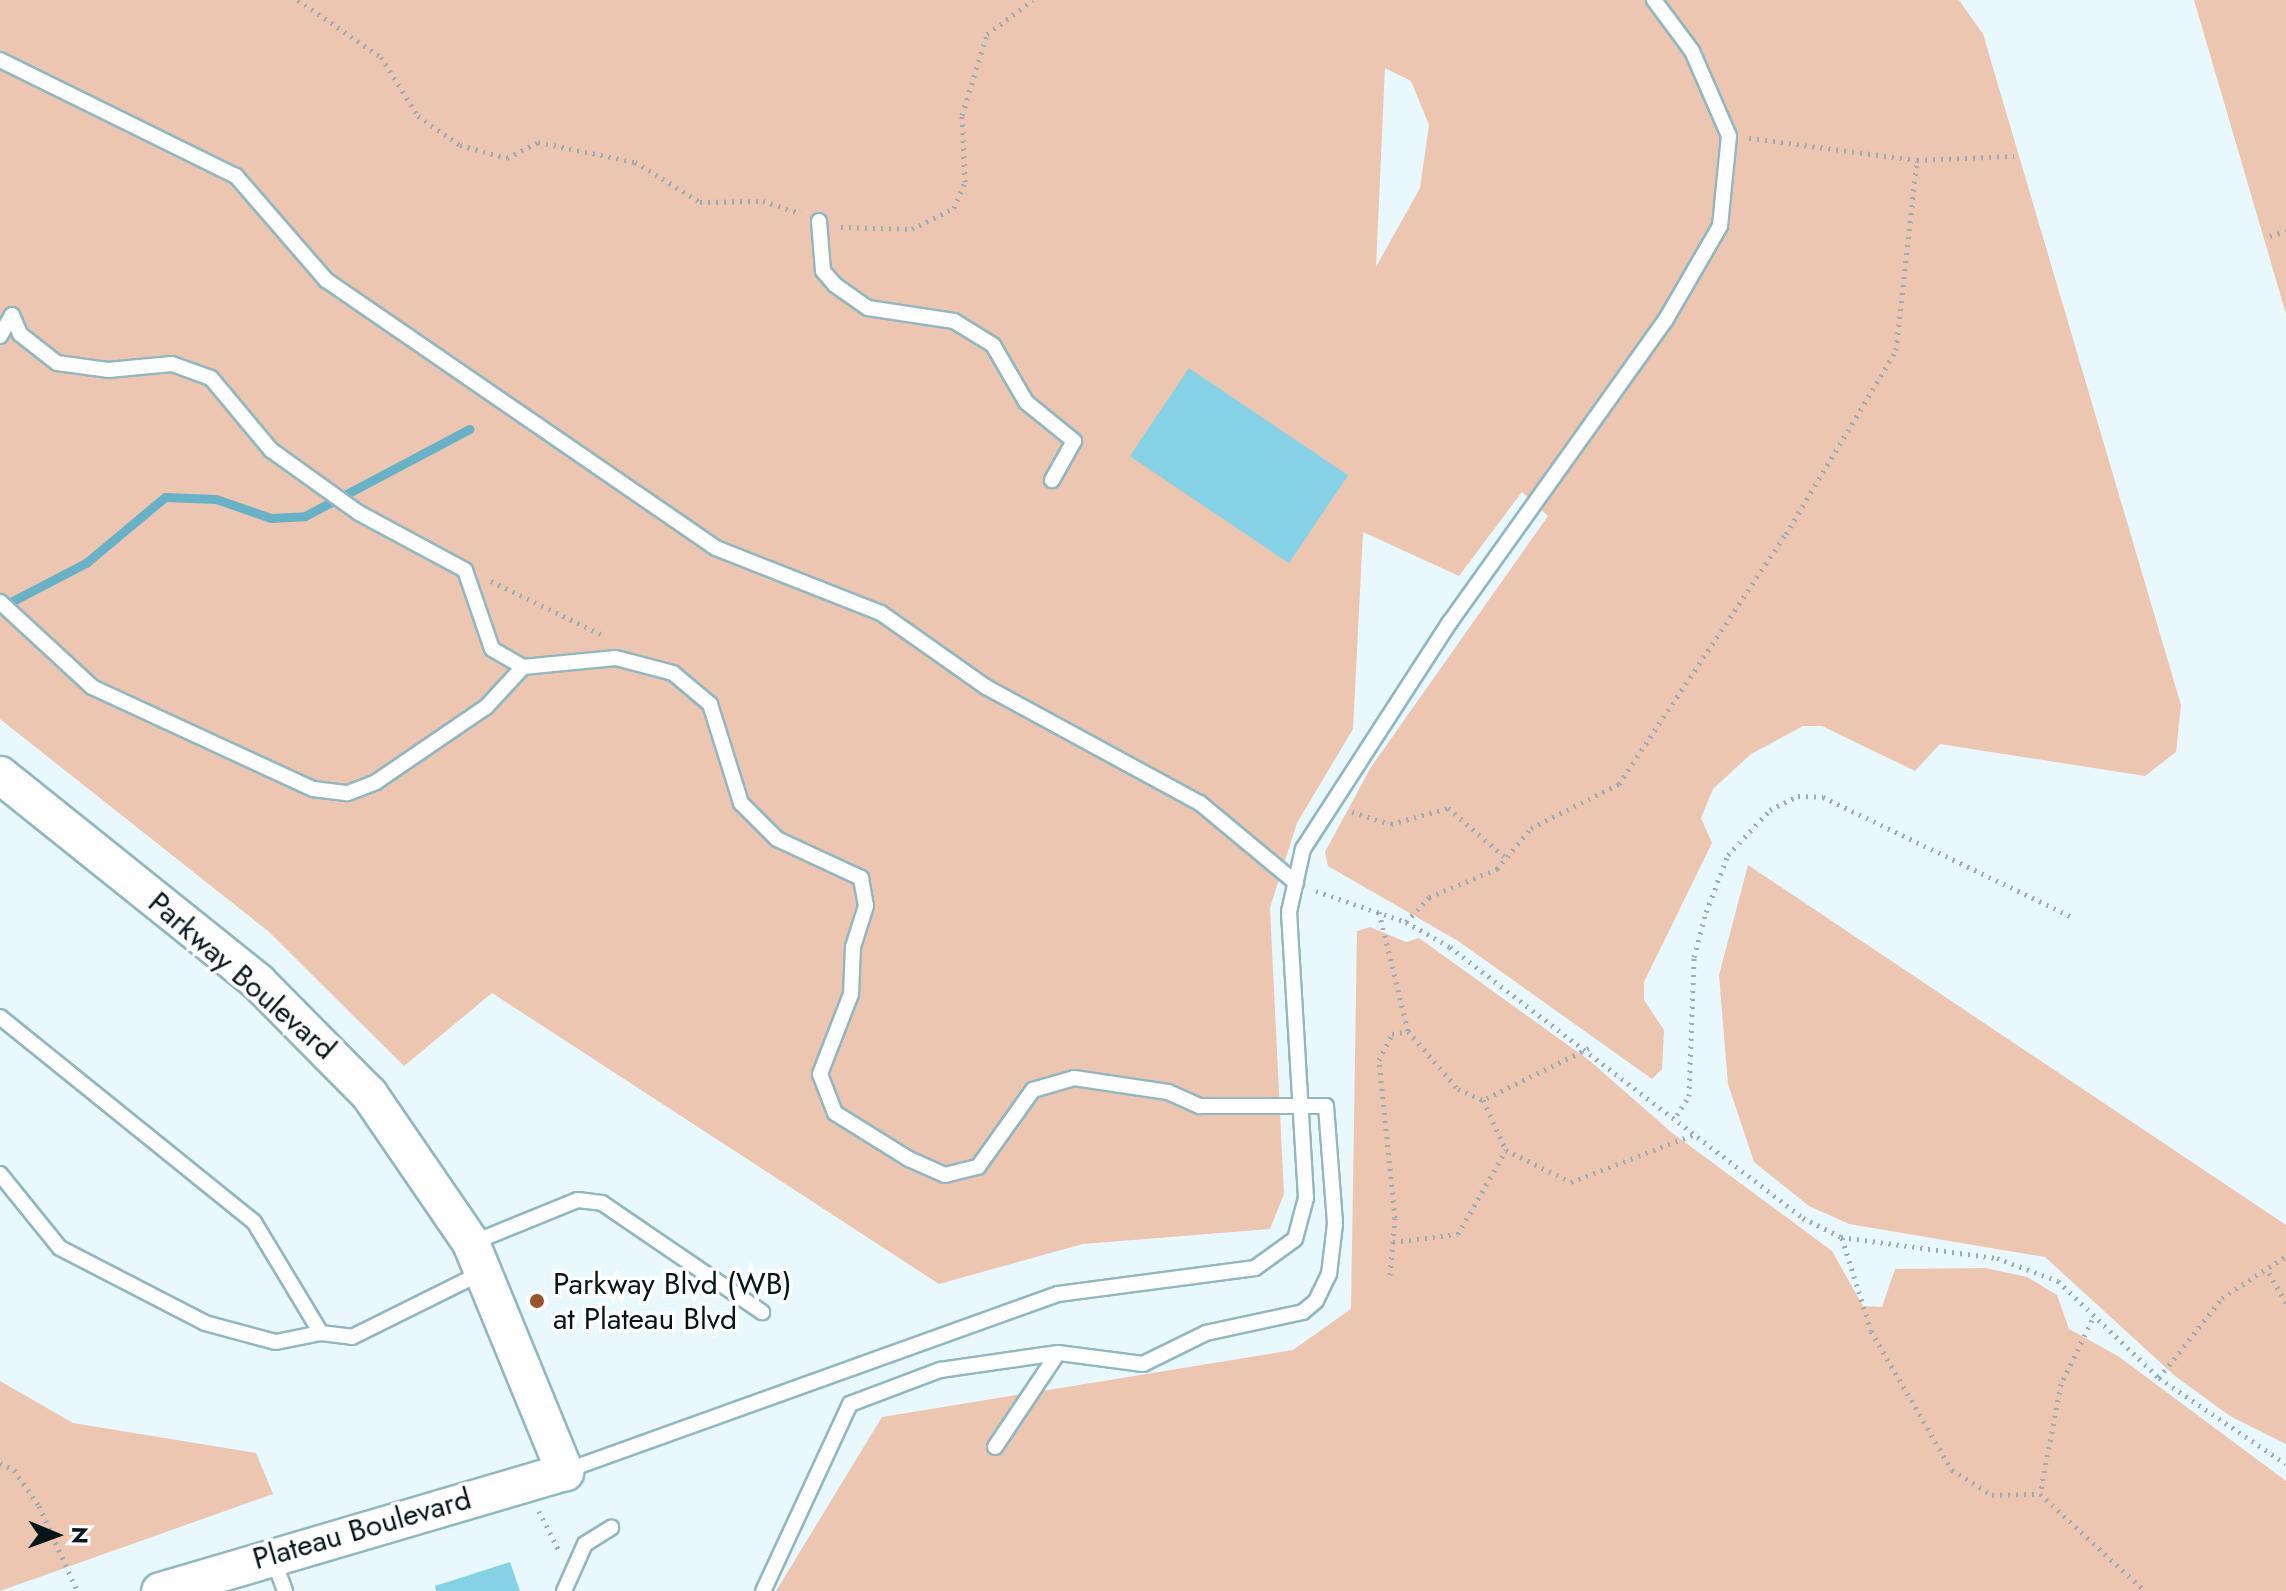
<!DOCTYPE html>
<html>
<head>
<meta charset="utf-8">
<style>
  body { margin:0 }
  #map { position:relative; width:2286px; height:1591px; overflow:hidden; background:#e9f8fd; font-family:Jost,sans-serif }
  div>[style] { position:absolute }
  .green>* { inset:0; background:#edc6b1 }
  .stream>* { height:9px; margin:-4.5px; padding:0 4.5px; transform-origin:4.5px; border-radius:4.5px; background:#66b3c8 }
  .building>* { inset:0; background:#85d2e7; transform-origin:0 0 }
  .path>* { height:5px; margin-top:-2.5px; transform-origin:0; background:repeating-linear-gradient(90deg,#9dacb0 0 2px,transparent 0 8px) }
  .roads { filter:drop-shadow(2px 0 #91b7c1) drop-shadow(-2px 0 #91b7c1) drop-shadow(0 2px #91b7c1) drop-shadow(0 -2px #91b7c1) }
  .service>* { height:14px; margin:-7px; padding:0 7px; transform-origin:7px; border-radius:7px; background:#fff }
  .tertiary>* { height:36px; margin:-18px; padding:0 18px; transform-origin:18px; border-radius:18px; background:#fff }
  .dots>* { width:22px; height:22px; translate:-50% -50%; box-sizing:border-box; border:4px solid #fff; border-radius:50% }
  span { translate:-50% -50%; white-space:nowrap; text-align:center; line-height:1.15; -webkit-text-stroke:7px #fff; paint-order:stroke }
  .street-label { font-size:30px; color:#061518 }
  .poi-label { font-size:30px; color:#061518 }
  .left { translate:0 -50%; text-align:left }
  .north { position:absolute; left:16px; top:1495px; width:80px; height:80px; -webkit-text-stroke:6px #fff; paint-order:stroke; rotate:91deg; font-size:22px; font-weight:700; line-height:32px; text-align:center; color:#061518 }
  .north::after { content:''; display:block; margin:auto; width:28px; height:36px; background:#061518; clip-path:polygon(50% 0,100% 100%,50% 72%,0 100%) }
</style>
</head>
<body>
<div id="map">
  <div class="green">
    <i style="clip-path:polygon(evenodd,0 0,1959px 0,1983px 34px,2181px 705px,2176px 752px,2145px 776px,1940px 744px,1915px 771px,1822px 726px,1803px 726px,1751px 754px,1713px 789px,1701px 818px,1712px 843px,1644px 982px,1644px 1000px,1664px 1030px,1662px 1069px,1652px 1079px,1458px 941px,1328px 866px,1325px 852px,1371px 767px,1548px 516px,1522px 492px,1459px 576px,1363px 532px,1353px 729px,1297px 823px,1270px 908px,1284px 1194px,1270px 1229px,1083px 1244px,939px 1284px,492px 993px,404px 1066px,268px 931px,0 719px,0 0,1385px 68px,1411px 81px,1429px 125px,1420px 188px,1376px 267px,1385px 68px)"></i>
    <i style="clip-path:polygon(2194px 0,2286px 0,2286px 314px)"></i>
    <i style="clip-path:polygon(1748px 865px,2286px 1225px,2286px 1444px,2230px 1416px,2175px 1376px,2045px 1257px,1849px 1224px,1809px 1206px,1754px 1162px,1728px 1084px,1719px 975px)"></i>
    <i style="clip-path:polygon(1370px 927px,1406px 942px,1419px 938px,1590px 1061px,1671px 1132px,1832px 1251px,1863px 1306px,1882px 1307px,1895px 1269px,1985px 1268px,2027px 1277px,2057px 1295px,2069px 1329px,2118px 1356px,2286px 1481px,2286px 1591px,776px 1591px,882px 1417px,1293px 1350px,1351px 1309px,1357px 931px)"></i>
    <i style="clip-path:polygon(0 1381px,73px 1423px,256px 1453px,273px 1494px,0 1591px)"></i>
  </div>
  <div class="stream">
    <i style="left:1px;top:607px;width:96px;rotate:-27.4deg"></i>
    <i style="left:86px;top:563px;width:103px;rotate:-39.9deg"></i>
    <i style="left:165px;top:497px;width:51px;rotate:2.2deg"></i>
    <i style="left:216px;top:499px;width:58px;rotate:19.1deg"></i>
    <i style="left:271px;top:518px;width:34px;rotate:-3deg"></i>
    <i style="left:305px;top:516px;width:186px;rotate:-27.9deg"></i>
  </div>
  <div class="building">
    <i style="left:1189px;top:368px;width:192px;height:106px;rotate:34deg"></i>
    <i style="clip-path:polygon(510px 1562px,520px 1591px,436px 1591px,435px 1586px)"></i>
  </div>
  <div class="path">
    <i style="left:298px;top:0;width:101px;rotate:34.5deg"></i>
    <i style="left:381px;top:57px;width:70px;rotate:57.9deg"></i>
    <i style="left:418px;top:116px;width:51px;rotate:34.6deg"></i>
    <i style="left:460px;top:145px;width:49px;rotate:15.5deg"></i>
    <i style="left:507px;top:158px;width:35px;rotate:-27deg"></i>
    <i style="left:538px;top:142px;width:99px;rotate:11.7deg"></i>
    <i style="left:635px;top:162px;width:76px;rotate:31.6deg"></i>
    <i style="left:700px;top:202px;width:63px;rotate:-0.9deg"></i>
    <i style="left:763px;top:201px;width:40px;rotate:18deg"></i>
    <i style="left:1749px;top:138px;width:169px;rotate:7.5deg"></i>
    <i style="left:1917px;top:160px;width:97px;rotate:-2.4deg"></i>
    <i style="left:841px;top:227px;width:71px;rotate:1.6deg"></i>
    <i style="left:912px;top:229px;width:47px;rotate:-26.6deg"></i>
    <i style="left:954px;top:208px;width:28px;rotate:-67deg"></i>
    <i style="left:965px;top:182px;width:67px;rotate:-92.6deg"></i>
    <i style="left:962px;top:115px;width:85px;rotate:-72.8deg"></i>
    <i style="left:987px;top:34px;width:57px;rotate:-36.5deg"></i>
    <i style="left:2270px;top:236px;width:17px;rotate:-17deg"></i>
    <i style="left:491px;top:581px;width:127px;rotate:25.8deg"></i>
    <i style="left:1352px;top:812px;width:41px;rotate:17.1deg"></i>
    <i style="left:1391px;top:824px;width:59px;rotate:-15.7deg"></i>
    <i style="left:1448px;top:808px;width:75px;rotate:40.7deg"></i>
    <i style="left:1316px;top:891px;width:95px;rotate:19deg"></i>
    <i style="left:1406px;top:922px;width:51px;rotate:29.6deg"></i>
    <i style="left:1450px;top:947px;width:445px;rotate:37.5deg"></i>
    <i style="left:1803px;top:1218px;width:42px;rotate:26.6deg"></i>
    <i style="left:1841px;top:1237px;width:157px;rotate:7.7deg"></i>
    <i style="left:1997px;top:1258px;width:65px;rotate:20.7deg"></i>
    <i style="left:2058px;top:1281px;width:140px;rotate:43.8deg"></i>
    <i style="left:2159px;top:1378px;width:153px;rotate:34.1deg"></i>
    <i style="left:1379px;top:912px;width:122px;rotate:76.3deg"></i>
    <i style="left:1408px;top:1031px;width:77px;rotate:49.2deg"></i>
    <i style="left:1458px;top:1089px;width:27px;rotate:24deg"></i>
    <i style="left:1406px;top:922px;width:34px;rotate:-47deg"></i>
    <i style="left:1429px;top:897px;width:74px;rotate:-22.4deg"></i>
    <i style="left:1497px;top:869px;width:53px;rotate:-50.3deg"></i>
    <i style="left:1531px;top:828px;width:98px;rotate:-26.6deg"></i>
    <i style="left:1619px;top:784px;width:301px;rotate:-56.3deg"></i>
    <i style="left:1786px;top:534px;width:214px;rotate:-59.1deg"></i>
    <i style="left:1896px;top:350px;width:191px;rotate:-83.7deg"></i>
    <i style="left:1589px;top:1048px;width:118px;rotate:153.9deg"></i>
    <i style="left:1483px;top:1100px;width:55px;rotate:65.3deg"></i>
    <i style="left:1506px;top:1150px;width:72px;rotate:26.2deg"></i>
    <i style="left:1571px;top:1182px;width:136px;rotate:-21.1deg"></i>
    <i style="left:1677px;top:1115px;width:22px;rotate:-58deg"></i>
    <i style="left:1689px;top:1096px;width:139px;rotate:-87.9deg"></i>
    <i style="left:1694px;top:957px;width:47px;rotate:-75.1deg"></i>
    <i style="left:1706px;top:912px;width:61px;rotate:-68.9deg"></i>
    <i style="left:1728px;top:855px;width:62px;rotate:-47deg"></i>
    <i style="left:1770px;top:810px;width:31px;rotate:-27deg"></i>
    <i style="left:1798px;top:796px;width:25px;rotate:2deg"></i>
    <i style="left:1823px;top:797px;width:276px;rotate:25.7deg"></i>
    <i style="left:1842px;top:1238px;width:97px;rotate:72.7deg"></i>
    <i style="left:1871px;top:1331px;width:161px;rotate:59.8deg"></i>
    <i style="left:1952px;top:1470px;width:47px;rotate:32deg"></i>
    <i style="left:1992px;top:1495px;width:48px;rotate:-1.2deg"></i>
    <i style="left:1393px;top:1242px;width:65px;rotate:-7deg"></i>
    <i style="left:1458px;top:1234px;width:97px;rotate:-60.3deg"></i>
    <i style="left:2269px;top:1273px;width:34px;rotate:60deg"></i>
    <i style="left:1390px;top:1275px;width:57px;rotate:-85deg"></i>
    <i style="left:1395px;top:1218px;width:159px;rotate:-95.8deg"></i>
    <i style="left:1379px;top:1060px;width:29px;rotate:-63deg"></i>
    <i style="left:1392px;top:1034px;width:16px;rotate:-11deg"></i>
    <i style="left:2092px;top:1320px;width:71px;rotate:115.8deg"></i>
    <i style="left:2061px;top:1384px;width:112px;rotate:100.8deg"></i>
    <i style="left:2040px;top:1494px;width:143px;rotate:42.7deg"></i>
    <i style="left:2159px;top:1378px;width:102px;rotate:-51.8deg"></i>
    <i style="left:2222px;top:1298px;width:77px;rotate:-33.3deg"></i>
    <i style="left:0;top:1463px;width:16px;rotate:27deg"></i>
    <i style="left:14px;top:1470px;width:44px;rotate:55.2deg"></i>
    <i style="left:39px;top:1506px;width:90px;rotate:65.7deg"></i>
    <i style="left:539px;top:1511px;width:45px;rotate:63.4deg"></i>
  </div>
  <div class="roads">
    <div class="service">
      <i style="left:0;top:60px;width:263px;rotate:26.2deg"></i>
      <i style="left:236px;top:176px;width:138px;rotate:49.1deg"></i>
      <i style="left:326px;top:280px;width:473px;rotate:34.5deg"></i>
      <i style="left:716px;top:548px;width:177px;rotate:21.5deg"></i>
      <i style="left:881px;top:613px;width:128px;rotate:35.2deg"></i>
      <i style="left:986px;top:687px;width:243px;rotate:28.5deg"></i>
      <i style="left:1200px;top:803px;width:125px;rotate:39.8deg"></i>
      <i style="left:819px;top:221px;width:50px;rotate:85.4deg"></i>
      <i style="left:823px;top:271px;width:18px;rotate:49deg"></i>
      <i style="left:835px;top:285px;width:40px;rotate:34.9deg"></i>
      <i style="left:868px;top:308px;width:87px;rotate:8.6deg"></i>
      <i style="left:954px;top:321px;width:46px;rotate:31.6deg"></i>
      <i style="left:993px;top:345px;width:66px;rotate:59.9deg"></i>
      <i style="left:1026px;top:402px;width:62px;rotate:39.1deg"></i>
      <i style="left:1074px;top:441px;width:45px;rotate:119.4deg"></i>
      <i style="left:12px;top:315px;width:21px;rotate:67deg"></i>
      <i style="left:20px;top:334px;width:47px;rotate:38.1deg"></i>
      <i style="left:57px;top:363px;width:51px;rotate:7.8deg"></i>
      <i style="left:108px;top:370px;width:64px;rotate:-5.4deg"></i>
      <i style="left:172px;top:364px;width:41px;rotate:19.7deg"></i>
      <i style="left:211px;top:378px;width:94px;rotate:50.2deg"></i>
      <i style="left:271px;top:450px;width:108px;rotate:35.6deg"></i>
      <i style="left:359px;top:513px;width:120px;rotate:28.3deg"></i>
      <i style="left:465px;top:570px;width:83px;rotate:71.1deg"></i>
      <i style="left:492px;top:649px;width:36px;rotate:30deg"></i>
      <i style="left:523px;top:667px;width:93px;rotate:-5.5deg"></i>
      <i style="left:616px;top:658px;width:59px;rotate:14.7deg"></i>
      <i style="left:673px;top:673px;width:48px;rotate:40deg"></i>
      <i style="left:710px;top:704px;width:104px;rotate:72.6deg"></i>
      <i style="left:741px;top:803px;width:51px;rotate:45deg"></i>
      <i style="left:777px;top:839px;width:93px;rotate:24.9deg"></i>
      <i style="left:861px;top:878px;width:28px;rotate:80deg"></i>
      <i style="left:866px;top:906px;width:43px;rotate:107.6deg"></i>
      <i style="left:853px;top:947px;width:47px;rotate:92.4deg"></i>
      <i style="left:851px;top:994px;width:86px;rotate:111.2deg"></i>
      <i style="left:820px;top:1074px;width:42px;rotate:69deg"></i>
      <i style="left:835px;top:1113px;width:87px;rotate:31.9deg"></i>
      <i style="left:909px;top:1159px;width:39px;rotate:24deg"></i>
      <i style="left:945px;top:1175px;width:34px;rotate:-14deg"></i>
      <i style="left:978px;top:1167px;width:95px;rotate:-54.5deg"></i>
      <i style="left:1033px;top:1090px;width:43px;rotate:-16.3deg"></i>
      <i style="left:1074px;top:1078px;width:95px;rotate:8.5deg"></i>
      <i style="left:1168px;top:1092px;width:35px;rotate:24deg"></i>
      <i style="left:1200px;top:1106px;width:126px"></i>
      <i style="left:1326px;top:1106px;width:118px;rotate:85.6deg"></i>
      <i style="left:1335px;top:1224px;width:50px;rotate:96.8deg"></i>
      <i style="left:1329px;top:1274px;width:30px;rotate:116deg"></i>
      <i style="left:1316px;top:1301px;width:17px;rotate:140deg"></i>
      <i style="left:1303px;top:1312px;width:99px;rotate:167.8deg"></i>
      <i style="left:1206px;top:1333px;width:70px;rotate:153.8deg"></i>
      <i style="left:1143px;top:1364px;width:86px;rotate:-172.6deg"></i>
      <i style="left:1058px;top:1353px;width:119px;rotate:171.8deg"></i>
      <i style="left:940px;top:1370px;width:96px;rotate:159.3deg"></i>
      <i style="left:850px;top:1404px;width:206px;rotate:114.9deg"></i>
      <i style="left:0;top:336px;width:24px;rotate:-60deg"></i>
      <i style="left:0;top:602px;width:125px;rotate:42.7deg"></i>
      <i style="left:92px;top:687px;width:243px;rotate:24.8deg"></i>
      <i style="left:313px;top:789px;width:35px;rotate:7deg"></i>
      <i style="left:348px;top:793px;width:30px;rotate:-21deg"></i>
      <i style="left:376px;top:782px;width:133px;rotate:-34.3deg"></i>
      <i style="left:486px;top:707px;width:54px;rotate:-47.2deg"></i>
      <i style="left:0;top:1017px;width:326px;rotate:38.9deg"></i>
      <i style="left:254px;top:1222px;width:130px;rotate:58.9deg"></i>
      <i style="left:321px;top:1333px;width:31px;rotate:7deg"></i>
      <i style="left:352px;top:1337px;width:144px;rotate:-26.4deg"></i>
      <i style="left:0;top:1174px;width:95px;rotate:51deg"></i>
      <i style="left:60px;top:1248px;width:163px;rotate:27.3deg"></i>
      <i style="left:205px;top:1323px;width:73px;rotate:15deg"></i>
      <i style="left:276px;top:1342px;width:46px;rotate:-11.3deg"></i>
      <i style="left:472px;top:1243px;width:114px;rotate:-22.1deg"></i>
      <i style="left:578px;top:1200px;width:24px;rotate:7deg"></i>
      <i style="left:602px;top:1203px;width:194px;rotate:34.3deg"></i>
      <i style="left:995px;top:1447px;width:113px;rotate:-56.2deg"></i>
      <i style="left:565px;top:1471px;width:524px;rotate:-19.75deg"></i>
      <i style="left:1058px;top:1294px;width:199px;rotate:-7.5deg"></i>
      <i style="left:1255px;top:1268px;width:49px;rotate:-35.9deg"></i>
      <i style="left:1295px;top:1239px;width:42px;rotate:-75deg"></i>
      <i style="left:1306px;top:1198px;width:287px;rotate:-93.4deg"></i>
      <i style="left:1289px;top:912px;width:65px;rotate:-77.5deg"></i>
      <i style="left:1303px;top:849px;width:270px;rotate:-57.1deg"></i>
      <i style="left:1450px;top:622px;width:370px;rotate:-54.5deg"></i>
      <i style="left:1665px;top:321px;width:110px;rotate:-59.9deg"></i>
      <i style="left:1720px;top:226px;width:90px;rotate:-84.3deg"></i>
      <i style="left:1729px;top:136px;width:93px;rotate:-113.5deg"></i>
      <i style="left:1692px;top:51px;width:64px;rotate:-126.7deg"></i>
      <i style="left:273px;top:1558px;width:35px;rotate:70deg"></i>
      <i style="left:564px;top:1591px;width:51px;rotate:-65.9deg"></i>
      <i style="left:585px;top:1544px;width:31px;rotate:-32deg"></i>
    </div>
    <div class="tertiary">
      <i style="left:0;top:775px;width:331px;rotate:38.7deg"></i>
      <i style="left:258px;top:982px;width:158px;rotate:45.3deg"></i>
      <i style="left:369px;top:1094px;width:181px;rotate:55.6deg"></i>
      <i style="left:471px;top:1243px;width:248px;rotate:67.7deg"></i>
      <i style="left:565px;top:1472px;width:422px;rotate:163.6deg"></i>
    </div>
  </div>
  <div class="dots">
    <i style="left:537px;top:1301px;background:#9a542a"></i>
  </div>
  <div class="street-label">
    <span style="left:242px;top:976px;rotate:41deg">Parkway Boulevard</span>
    <span style="left:362px;top:1529px;rotate:-16deg">Plateau Boulevard</span>
  </div>
  <div class="poi-label">
    <span class="left" style="left:553px;top:1301px">Parkway Blvd (WB)<br>at Plateau Blvd</span>
  </div>
  <div class="north">N</div>
</div>
</body>
</html>
